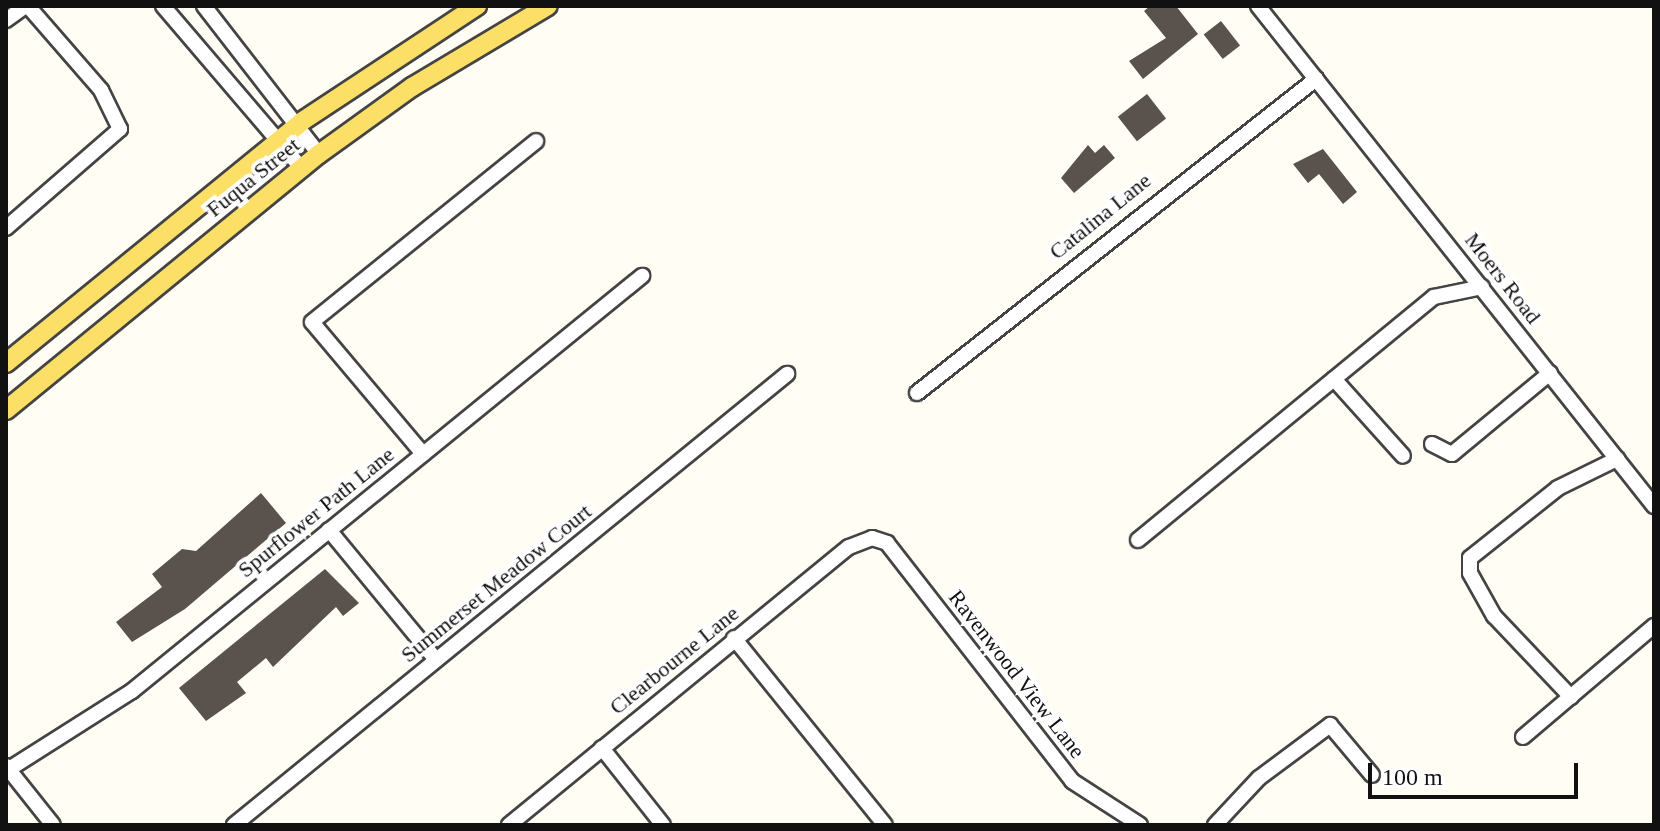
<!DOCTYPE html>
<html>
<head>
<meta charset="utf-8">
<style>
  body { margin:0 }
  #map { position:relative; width:1660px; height:831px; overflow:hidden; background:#fffdf4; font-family:Georgia,serif }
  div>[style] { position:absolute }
  .building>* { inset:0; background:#5a524c; transform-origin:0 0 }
  .roads { filter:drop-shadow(2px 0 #444) drop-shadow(-2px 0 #444) drop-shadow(0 2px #444) drop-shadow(0 -2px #444) }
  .minor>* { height:14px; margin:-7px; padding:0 7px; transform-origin:7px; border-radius:7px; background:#fff }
  .major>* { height:18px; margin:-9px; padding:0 9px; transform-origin:9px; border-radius:9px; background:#fcdf67 }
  span { translate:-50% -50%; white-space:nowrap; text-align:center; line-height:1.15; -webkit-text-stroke:8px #fff; paint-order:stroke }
  .street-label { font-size:22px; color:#111 }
  .frame { position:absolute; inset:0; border:8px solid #111; pointer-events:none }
  .scale { position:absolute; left:1368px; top:763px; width:210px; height:36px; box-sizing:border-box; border:4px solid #111; border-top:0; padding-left:10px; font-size:24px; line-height:28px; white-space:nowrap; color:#111; -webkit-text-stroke:6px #fff; paint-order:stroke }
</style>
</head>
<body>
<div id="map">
  <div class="building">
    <i style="clip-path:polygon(1150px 6px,1176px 6px,1198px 34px,1143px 79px,1129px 61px,1166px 38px,1144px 11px)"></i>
    <i style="left:1221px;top:21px;width:31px;height:22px;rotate:52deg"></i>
    <i style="left:1147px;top:94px;width:31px;height:37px;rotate:52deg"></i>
    <i style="clip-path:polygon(1088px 145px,1095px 153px,1104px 145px,1115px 158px,1074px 193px,1061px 178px)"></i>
    <i style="clip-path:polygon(1323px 149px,1357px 192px,1343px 204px,1319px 174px,1308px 183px,1293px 164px)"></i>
    <i style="clip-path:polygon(261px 493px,286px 523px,185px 609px,132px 642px,116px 622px,162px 587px,152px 574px,182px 549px,196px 551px)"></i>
    <i style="clip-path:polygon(325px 569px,359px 603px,343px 616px,336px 607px,273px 667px,266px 658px,237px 682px,246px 693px,206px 721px,179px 688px)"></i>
  </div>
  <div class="roads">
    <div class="minor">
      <i style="left:163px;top:6px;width:214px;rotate:49.5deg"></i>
      <i style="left:204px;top:6px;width:187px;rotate:52.2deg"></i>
      <i style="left:1258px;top:6px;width:638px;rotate:51.62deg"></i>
      <i style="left:6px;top:20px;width:24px;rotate:-36deg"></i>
      <i style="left:6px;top:228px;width:151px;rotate:-41deg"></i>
      <i style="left:120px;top:129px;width:43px;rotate:-116deg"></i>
      <i style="left:101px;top:90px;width:111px;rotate:-131deg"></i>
      <i style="left:1334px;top:379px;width:103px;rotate:48.1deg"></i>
      <i style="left:917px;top:393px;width:508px;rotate:-38.2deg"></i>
      <i style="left:1432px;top:444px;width:22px;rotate:27deg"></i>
      <i style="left:1452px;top:454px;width:127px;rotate:-39.6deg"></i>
      <i style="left:423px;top:454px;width:172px;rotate:-130.1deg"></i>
      <i style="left:312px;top:322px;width:288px;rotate:-38.9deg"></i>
      <i style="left:329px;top:530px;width:168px;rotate:50.5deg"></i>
      <i style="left:1138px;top:540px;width:383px;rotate:-39.4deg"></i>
      <i style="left:1434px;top:297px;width:49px;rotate:-11.8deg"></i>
      <i style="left:734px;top:638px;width:240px;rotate:51.1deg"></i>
      <i style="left:1571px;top:697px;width:112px;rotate:-133.5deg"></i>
      <i style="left:1494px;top:616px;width:49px;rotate:-119.2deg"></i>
      <i style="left:1470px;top:573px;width:15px;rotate:-90deg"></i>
      <i style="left:1470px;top:558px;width:112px;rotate:-38.5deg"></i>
      <i style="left:1558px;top:488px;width:66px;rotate:-26.2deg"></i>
      <i style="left:1523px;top:737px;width:172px;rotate:-40.3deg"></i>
      <i style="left:602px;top:748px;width:98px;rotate:51.6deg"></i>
      <i style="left:6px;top:766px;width:75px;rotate:51.5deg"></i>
      <i style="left:6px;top:771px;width:149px;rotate:-32.4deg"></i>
      <i style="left:132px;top:691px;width:658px;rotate:-39.14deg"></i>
      <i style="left:234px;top:825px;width:714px;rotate:-39.2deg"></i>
      <i style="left:509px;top:825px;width:439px;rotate:-39.3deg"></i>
      <i style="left:849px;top:547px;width:25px;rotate:-21deg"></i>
      <i style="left:872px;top:538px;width:16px;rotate:18deg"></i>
      <i style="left:887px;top:543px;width:301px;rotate:52.1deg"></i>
      <i style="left:1072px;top:781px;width:81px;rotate:32.9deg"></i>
      <i style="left:1215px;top:825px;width:64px;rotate:-46.9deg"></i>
      <i style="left:1259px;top:778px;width:89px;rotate:-36.7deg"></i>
      <i style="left:1330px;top:725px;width:65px;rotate:50deg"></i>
    </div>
    <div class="major">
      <i style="left:6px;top:363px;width:381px;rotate:-39.2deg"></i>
      <i style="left:301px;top:122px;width:211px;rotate:-33.4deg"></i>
      <i style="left:6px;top:410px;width:404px;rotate:-39.3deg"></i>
      <i style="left:319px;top:154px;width:115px;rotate:-35.8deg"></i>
      <i style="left:412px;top:87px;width:158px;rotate:-30.8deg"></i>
    </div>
  </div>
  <div class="street-label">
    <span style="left:253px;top:177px;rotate:-39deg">Fuqua Street</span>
    <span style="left:1100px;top:216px;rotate:-39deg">Catalina Lane</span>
    <span style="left:1503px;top:278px;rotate:52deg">Moers Road</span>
    <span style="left:316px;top:512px;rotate:-39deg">Spurflower Path Lane</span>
    <span style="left:496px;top:583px;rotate:-39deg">Summerset Meadow Court</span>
    <span style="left:674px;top:660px;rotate:-39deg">Clearbourne Lane</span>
    <span style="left:1017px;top:674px;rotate:52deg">Ravenwood View Lane</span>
  </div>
  <div class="frame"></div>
  <div class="scale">100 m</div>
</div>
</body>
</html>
